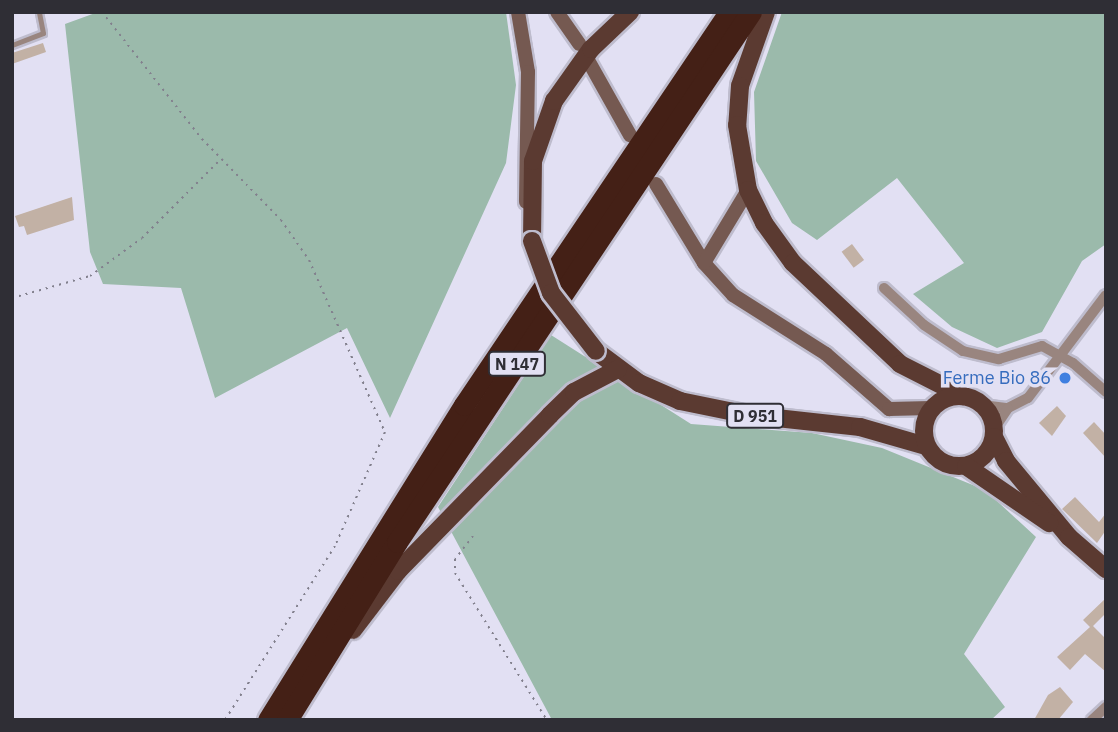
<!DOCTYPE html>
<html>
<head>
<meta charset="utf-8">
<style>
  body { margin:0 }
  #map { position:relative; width:1118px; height:732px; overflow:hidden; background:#e2e0f3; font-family:"IBM Plex Sans",sans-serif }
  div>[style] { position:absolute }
  .green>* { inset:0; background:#9bbaab }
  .building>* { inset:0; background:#c2b1a5; transform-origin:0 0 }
  .path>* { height:2px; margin-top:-1px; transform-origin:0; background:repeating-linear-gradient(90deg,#82808d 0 2px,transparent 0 7px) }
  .roads { filter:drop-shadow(2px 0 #bebccd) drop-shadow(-2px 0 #bebccd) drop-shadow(0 2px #bebccd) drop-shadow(0 -2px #bebccd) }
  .lane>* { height:5px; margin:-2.5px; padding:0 2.5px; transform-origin:2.5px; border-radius:2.5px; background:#99857f }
  .street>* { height:10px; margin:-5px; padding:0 5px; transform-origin:5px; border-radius:5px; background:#99857f }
  .secondary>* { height:14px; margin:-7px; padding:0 7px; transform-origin:7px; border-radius:7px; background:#755951 }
  .primary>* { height:18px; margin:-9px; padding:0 9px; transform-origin:9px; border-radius:9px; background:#5b3a31 }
  .primary>.ring { margin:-9px; padding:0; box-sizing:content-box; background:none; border:18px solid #5b3a31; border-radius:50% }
  .highway>* { height:21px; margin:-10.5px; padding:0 10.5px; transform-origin:10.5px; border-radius:10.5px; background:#442016 }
  .bridges { filter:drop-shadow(2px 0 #bebccd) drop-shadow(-2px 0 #bebccd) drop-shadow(0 2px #bebccd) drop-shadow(0 -2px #bebccd) }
  .primary-bridge>* { height:18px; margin:-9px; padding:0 9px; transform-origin:9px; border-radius:9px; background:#5b3a31 }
  .dots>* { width:19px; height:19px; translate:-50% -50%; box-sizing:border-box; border:4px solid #e2e0f3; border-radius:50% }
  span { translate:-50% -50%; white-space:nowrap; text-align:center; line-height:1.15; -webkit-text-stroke:7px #e2e0f3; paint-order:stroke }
  .shield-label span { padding:2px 5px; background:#e2e0f3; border:2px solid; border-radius:5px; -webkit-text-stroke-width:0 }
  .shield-label { font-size:16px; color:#2f2e35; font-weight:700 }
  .shop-label { font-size:18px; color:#366cbe }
  .right { translate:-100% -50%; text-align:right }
  .frame { position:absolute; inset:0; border:14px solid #2f2e35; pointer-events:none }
</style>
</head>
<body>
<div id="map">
  <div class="green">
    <i style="clip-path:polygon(98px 12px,506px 12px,516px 85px,506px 163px,390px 418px,347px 328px,215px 398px,181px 288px,103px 284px,90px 252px,65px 24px)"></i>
    <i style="clip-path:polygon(782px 12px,1106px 12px,1106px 244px,1082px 261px,1042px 332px,997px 348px,952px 327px,913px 294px,964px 263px,897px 178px,817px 240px,792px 223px,756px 161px,754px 92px)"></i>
    <i style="clip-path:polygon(551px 335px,691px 424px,812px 433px,882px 448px,985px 490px,1036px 537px,964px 654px,1005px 707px,991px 720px,552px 720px,438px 507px)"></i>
  </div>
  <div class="building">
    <i style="clip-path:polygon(43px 43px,46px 52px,12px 64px,12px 53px)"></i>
    <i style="clip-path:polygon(72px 197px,74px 220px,27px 235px,24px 226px,19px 227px,15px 216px)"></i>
    <i style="left:852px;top:244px;width:20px;height:13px;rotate:53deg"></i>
    <i style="clip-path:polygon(1057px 406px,1066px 416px,1052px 436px,1039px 423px)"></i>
    <i style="clip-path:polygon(1094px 422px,1106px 435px,1106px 458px,1083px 433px)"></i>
    <i style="clip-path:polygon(1075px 497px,1099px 522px,1106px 513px,1106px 530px,1097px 543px,1062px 509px)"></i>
    <i style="clip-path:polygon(1106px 598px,1106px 613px,1093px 626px,1106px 639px,1106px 672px,1085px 654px,1070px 670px,1057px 657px,1090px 627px,1083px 620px)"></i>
    <i style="clip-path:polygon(1060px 687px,1073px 702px,1058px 720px,1034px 720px,1048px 695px)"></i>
  </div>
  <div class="path">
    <i style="left:102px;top:12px;width:162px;rotate:51.8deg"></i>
    <i style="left:202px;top:139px;width:113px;rotate:45.7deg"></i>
    <i style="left:281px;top:220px;width:49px;rotate:55deg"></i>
    <i style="left:309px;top:260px;width:188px;rotate:66.2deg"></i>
    <i style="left:385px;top:432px;width:124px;rotate:113.7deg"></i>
    <i style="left:335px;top:546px;width:206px;rotate:122.3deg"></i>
    <i style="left:12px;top:298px;width:81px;rotate:-15.8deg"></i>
    <i style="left:90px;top:276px;width:64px;rotate:-36.2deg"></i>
    <i style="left:142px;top:238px;width:112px;rotate:-45deg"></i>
    <i style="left:473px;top:536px;width:29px;rotate:128deg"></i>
    <i style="left:455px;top:559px;width:14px;rotate:90deg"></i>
    <i style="left:455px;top:573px;width:173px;rotate:58deg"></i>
  </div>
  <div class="roads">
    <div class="lane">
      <i style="left:12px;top:45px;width:33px;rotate:-21deg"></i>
      <i style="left:43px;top:33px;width:21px;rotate:-101deg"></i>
    </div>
    <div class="street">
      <i style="left:884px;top:288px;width:54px;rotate:42.8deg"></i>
      <i style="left:924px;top:325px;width:47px;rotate:33.7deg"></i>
      <i style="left:963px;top:351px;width:37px;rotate:13deg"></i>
      <i style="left:999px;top:359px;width:45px;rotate:-16.8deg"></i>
      <i style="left:1042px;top:346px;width:35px;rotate:29deg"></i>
      <i style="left:1073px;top:363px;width:44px;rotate:41.3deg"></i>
      <i style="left:982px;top:405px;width:26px;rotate:7deg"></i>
      <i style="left:1008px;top:408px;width:22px;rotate:-27deg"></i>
      <i style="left:1028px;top:398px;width:129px;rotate:-52.9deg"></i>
      <i style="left:994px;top:429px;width:25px;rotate:-56deg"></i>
      <i style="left:1092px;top:720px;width:19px;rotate:-43deg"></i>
    </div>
    <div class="secondary">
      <i style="left:518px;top:12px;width:61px;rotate:80.5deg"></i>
      <i style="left:528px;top:72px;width:130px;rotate:90.9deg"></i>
      <i style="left:557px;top:12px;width:39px;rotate:55deg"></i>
      <i style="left:589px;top:62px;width:84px;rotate:60.7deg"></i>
      <i style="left:656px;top:184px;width:92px;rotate:58.7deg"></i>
      <i style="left:704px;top:263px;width:43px;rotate:47.8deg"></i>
      <i style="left:733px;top:295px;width:110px;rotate:32.4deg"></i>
      <i style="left:826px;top:354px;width:84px;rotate:41.1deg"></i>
      <i style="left:889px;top:409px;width:42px;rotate:-1.4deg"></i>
      <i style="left:704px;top:263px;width:85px;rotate:-58.9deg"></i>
    </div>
    <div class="primary">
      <i style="left:766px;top:12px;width:78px;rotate:109.4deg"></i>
      <i style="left:740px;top:86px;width:39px;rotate:94deg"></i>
      <i style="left:737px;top:125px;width:66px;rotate:80.4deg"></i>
      <i style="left:748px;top:190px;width:37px;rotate:64deg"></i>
      <i style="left:764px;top:223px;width:49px;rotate:54.1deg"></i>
      <i style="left:793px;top:263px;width:147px;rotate:43.3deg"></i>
      <i style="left:900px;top:364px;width:71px;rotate:26.9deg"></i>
      <i style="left:532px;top:241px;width:80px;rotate:-89.3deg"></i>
      <i style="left:533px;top:161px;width:64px;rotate:-70.7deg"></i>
      <i style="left:554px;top:101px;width:64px;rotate:-54.6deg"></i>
      <i style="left:591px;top:49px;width:54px;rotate:-43.5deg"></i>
      <i style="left:596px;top:351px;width:54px;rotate:36.7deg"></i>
      <i style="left:639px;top:383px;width:45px;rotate:23.7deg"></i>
      <i style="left:680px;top:401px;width:70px;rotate:11.5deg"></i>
      <i style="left:749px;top:415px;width:112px;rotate:6.2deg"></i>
      <i style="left:860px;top:427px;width:69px;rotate:16.1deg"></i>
      <i class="ring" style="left:924px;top:396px;width:52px;height:52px"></i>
      <i style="left:994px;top:437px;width:27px;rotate:63deg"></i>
      <i style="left:1006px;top:461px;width:99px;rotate:50.3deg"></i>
      <i style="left:1069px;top:537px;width:49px;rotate:40.9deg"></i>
      <i style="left:966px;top:466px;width:101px;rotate:34.5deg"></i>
      <i style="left:353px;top:630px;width:74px;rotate:-52.7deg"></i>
      <i style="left:398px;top:571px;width:218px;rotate:-45.7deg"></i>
      <i style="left:550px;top:415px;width:33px;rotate:-44deg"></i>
      <i style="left:574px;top:392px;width:50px;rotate:-27.6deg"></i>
    </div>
    <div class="highway">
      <i style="left:268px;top:720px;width:371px;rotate:-58.1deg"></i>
      <i style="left:464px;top:405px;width:474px;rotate:-56deg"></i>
      <i style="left:287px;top:720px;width:209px;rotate:-58.3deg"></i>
      <i style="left:397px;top:542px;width:637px;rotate:-56.26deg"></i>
    </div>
  </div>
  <div class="bridges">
    <div class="primary-bridge">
      <i style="left:532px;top:241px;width:55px;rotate:69.9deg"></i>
      <i style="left:551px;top:293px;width:73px;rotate:52.2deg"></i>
    </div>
  </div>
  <div class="dots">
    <i style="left:1065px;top:378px;background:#3f7fe0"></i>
  </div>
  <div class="shield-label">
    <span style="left:517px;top:364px">N 147</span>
    <span style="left:755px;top:416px">D 951</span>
  </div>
  <div class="shop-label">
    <span class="right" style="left:1051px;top:378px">Ferme Bio 86</span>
  </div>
  <div class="frame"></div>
</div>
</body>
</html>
